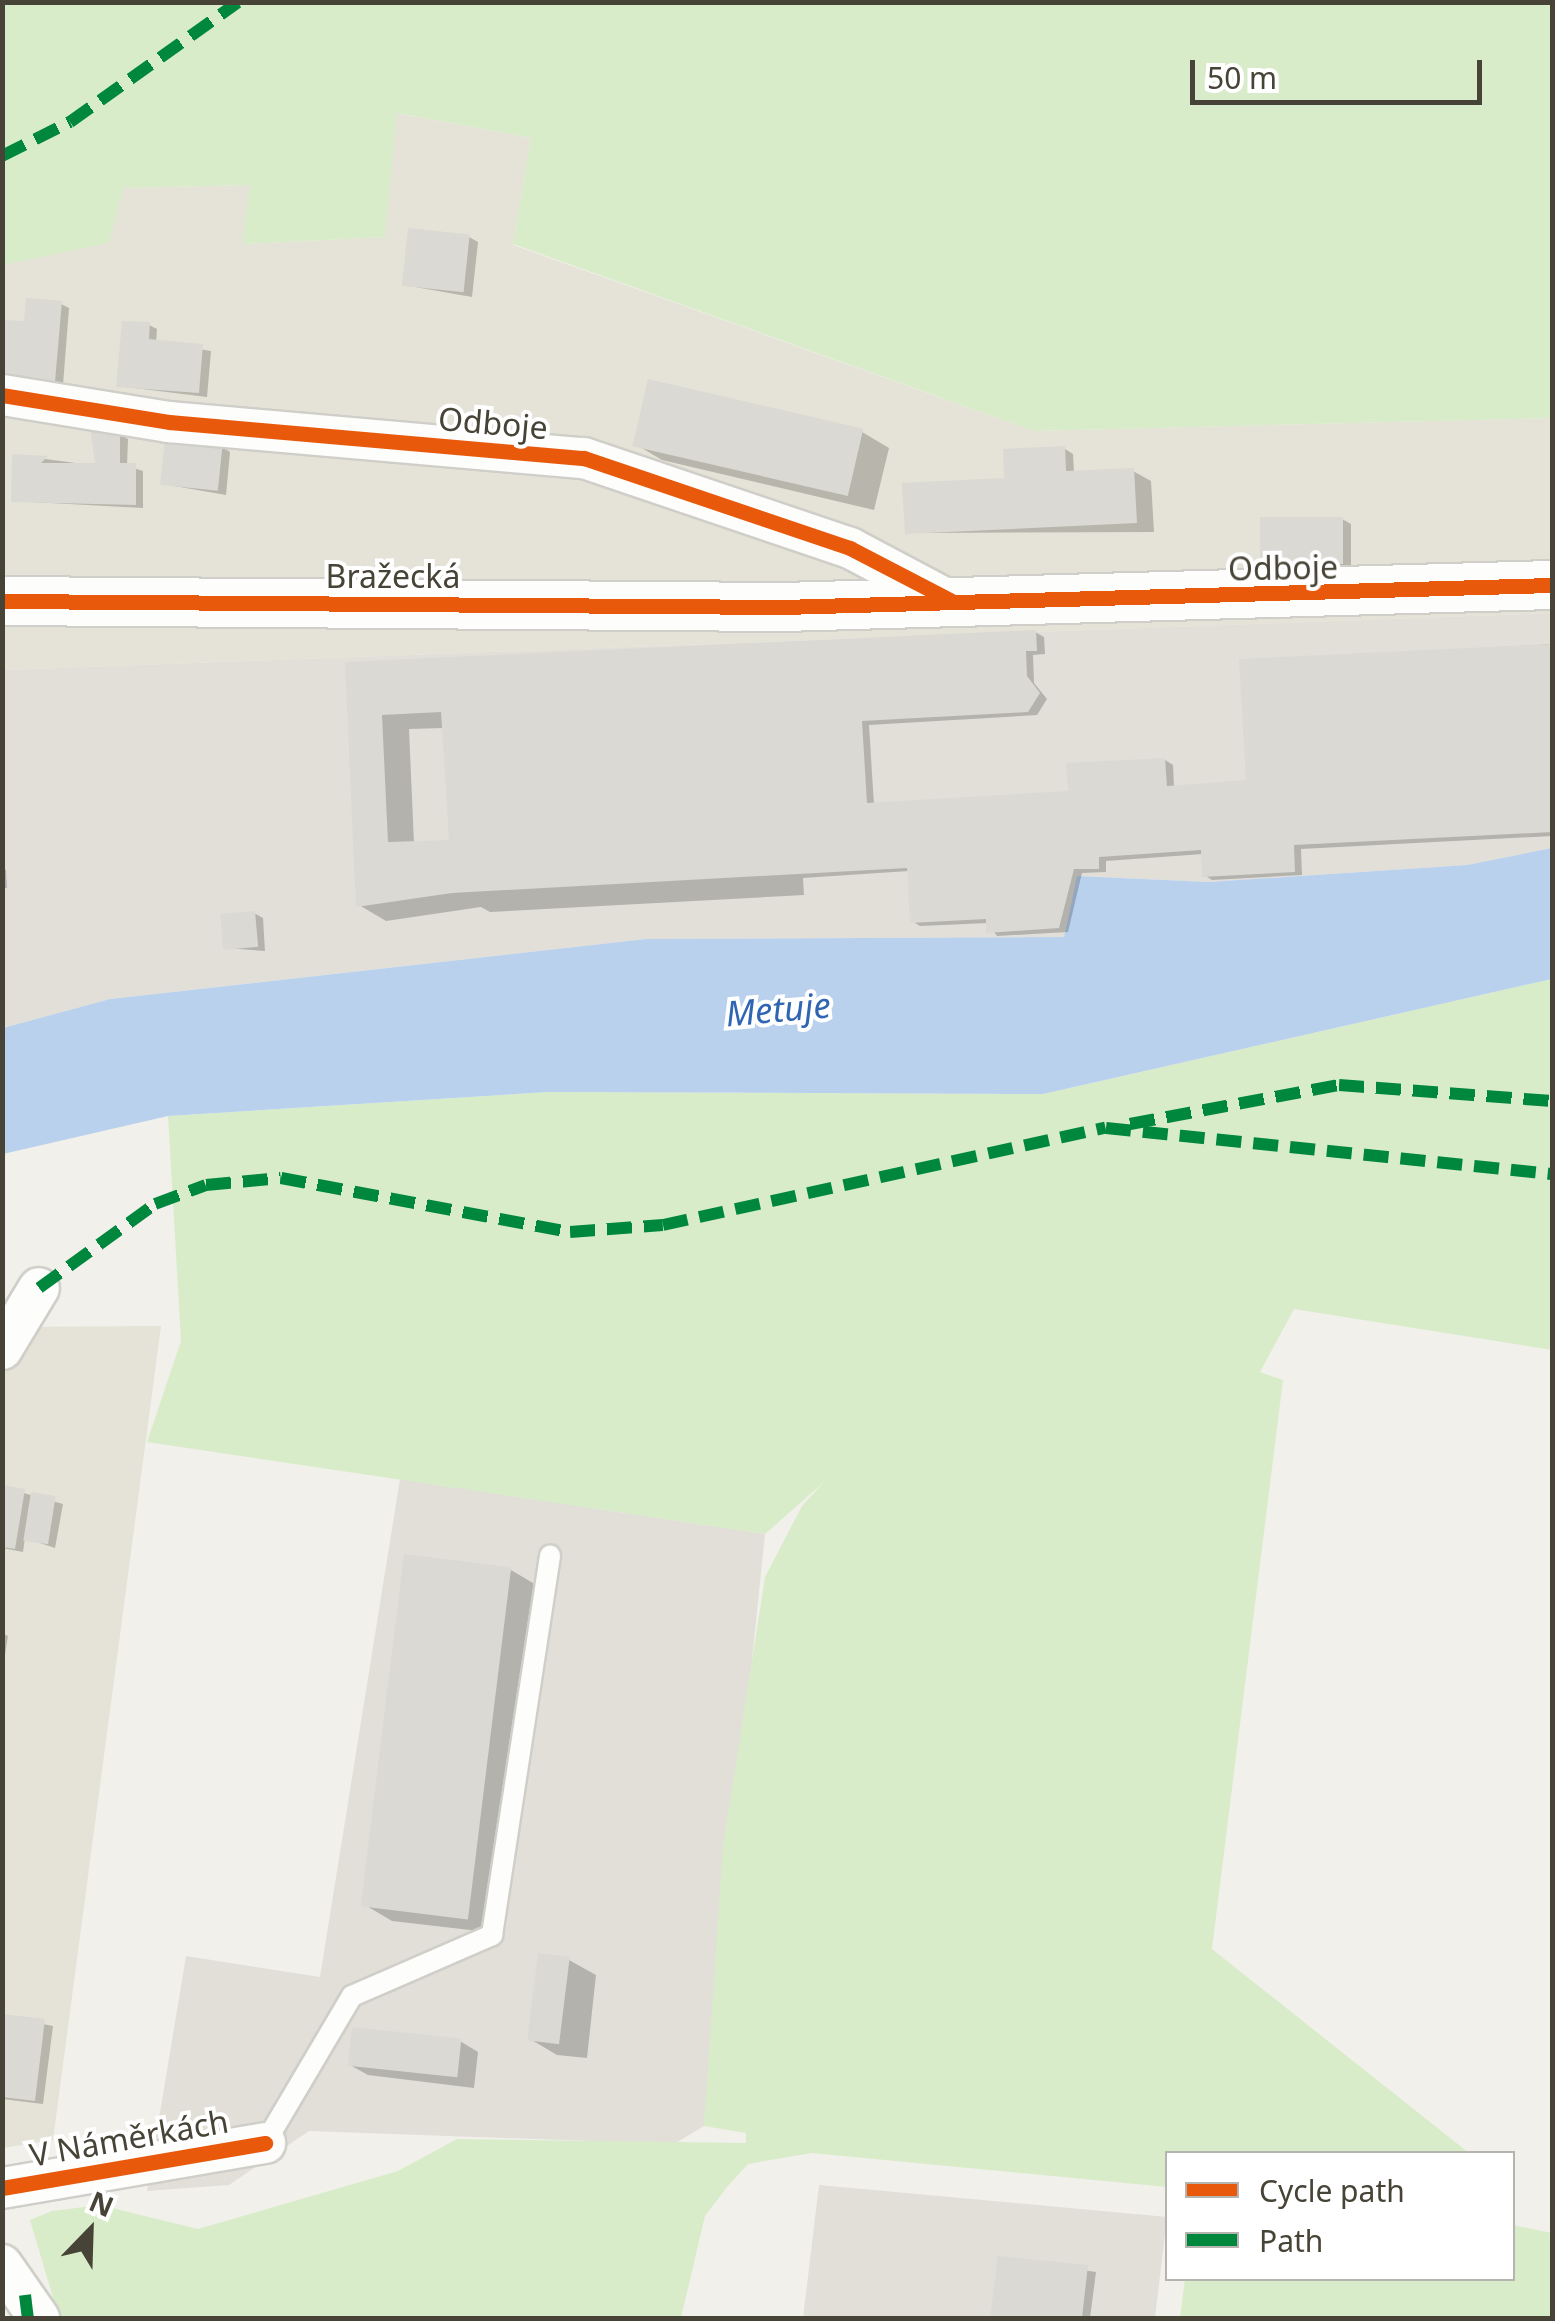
<!DOCTYPE html>
<html>
<head>
<meta charset="utf-8">
<style>
  body { margin:0 }
  #map { position:relative; width:1555px; height:2321px; overflow:hidden; background:#f1f0ea; font-family:"Noto Sans",sans-serif }
  div>[style] { position:absolute }
  .residential>* { inset:0; background:#e5e3d7 }
  .industrial>* { inset:0; background:#e1dfd8 }
  .green>* { inset:0; background:#d9ecca }
  .water>* { inset:0; background:#bad1ee }
  .shadow>* { inset:0; background:#0003 }
  .building>* { inset:0; background:#dad9d3; transform-origin:0 0 }
  .roads { filter:drop-shadow(2px 0 #cfcec8) drop-shadow(-2px 0 #cfcec8) drop-shadow(0 2px #cfcec8) drop-shadow(0 -2px #cfcec8) }
  .service>* { height:20px; margin:-10px; padding:0 10px; transform-origin:10px; border-radius:10px; background:#fdfdfc }
  .minor>* { height:40px; margin:-20px; padding:0 20px; transform-origin:20px; border-radius:20px; background:#fdfdfc }
  .tertiary>* { height:48px; margin:-24px; padding:0 24px; transform-origin:24px; border-radius:24px; background:#fdfdfc }
  .quiet>* { height:12px; margin-top:-6px; transform-origin:0; background:repeating-linear-gradient(90deg,#00873e 0 25px,transparent 0 37px) }
  .cycleway>* { height:15px; margin:-7.5px; padding:0 7.5px; transform-origin:7.5px; border-radius:7.5px; background:#e8590c }
  span { translate:-50% -50%; white-space:nowrap; text-align:center; line-height:1.15; -webkit-text-stroke:8px #fff; paint-order:stroke }
  .street-label { font-size:32px; color:#474336 }
  .water-label { font-size:35px; color:#2f65b3; font-style:italic }
  .frame { position:absolute; inset:0; border:5px solid #474336; pointer-events:none }
  .legend { position:absolute; left:1165px; top:2151px; width:350px; height:130px; box-sizing:border-box; background:#fff; border:2px solid #b5b4af; margin:0; padding:12px 18px; list-style:none; font-size:30px; color:#474336 }
  .legend li { display:flex; align-items:center; gap:20px; height:50px }
  .legend b { width:50px; border:2px solid #b5b4af }
  .north { position:absolute; left:40px; top:2181px; width:100px; height:100px; -webkit-text-stroke:8px #fff; paint-order:stroke; rotate:23deg; font-size:28px; font-weight:700; line-height:40px; text-align:center; color:#474336 }
  .north::after { content:''; display:block; margin:auto; width:35px; height:45px; background:#474336; clip-path:polygon(50% 0,100% 100%,50% 72%,0 100%) }
  .scale { position:absolute; left:1190px; top:60px; width:292px; height:45px; box-sizing:border-box; border:5px solid #474336; border-top:0; padding-left:12px; font-size:30px; line-height:35px; white-space:nowrap; color:#474336; -webkit-text-stroke:8px #fff; paint-order:stroke }
</style>
</head>
<body>
<div id="map">
  <div class="residential">
    <i style="clip-path:polygon(396px 113px,531px 138px,513px 245px,1034px 431px,1552px 418px,1552px 613px,3px 670px,2px 265px,109px 243px,122px 188px,251px 185px,243px 244px,385px 237px)"></i>
    <i style="clip-path:polygon(161px 1326px,53px 2140px,3px 2148px,3px 1327px)"></i>
  </div>
  <div class="industrial">
    <i style="clip-path:polygon(1552px 613px,1552px 848px,1467px 865px,1208px 882px,1077px 876px,1064px 937px,646px 939px,110px 999px,3px 1028px,3px 670px)"></i>
    <i style="clip-path:polygon(400px 1479px,765px 1534px,704px 2126px,674px 2144px,309px 2131px,229px 2185px,147px 2191px,186px 1956px,320px 1977px)"></i>
    <i style="clip-path:polygon(819px 2185px,1167px 2217px,1155px 2318px,803px 2318px)"></i>
  </div>
  <div class="green">
    <i style="clip-path:polygon(3px 2px,1552px 3px,1552px 418px,1034px 431px,513px 244px,531px 138px,397px 113px,385px 237px,242px 244px,250px 185px,123px 188px,109px 243px,3px 265px)"></i>
    <i style="clip-path:polygon(1552px 979px,1552px 1350px,1294px 1309px,1260px 1372px,1283px 1380px,1212px 1949px,1469px 2153px,1168px 2154px,1167px 2187px,812px 2153px,748px 2164px,727px 2187px,705px 2216px,681px 2318px,59px 2318px,30px 2220px,52px 2211px,100px 2205px,198px 2229px,398px 2171px,457px 2139px,746px 2143px,746px 2133px,704px 2126px,723px 1846px,765px 1577px,802px 1506px,824px 1482px,765px 1534px,147px 1442px,181px 1341px,168px 1116px,548px 1092px,1043px 1094px)"></i>
    <i style="clip-path:polygon(1513px 2225px,1552px 2233px,1552px 2318px,1180px 2318px,1185px 2279px,1512px 2278px)"></i>
  </div>
  <div class="water">
    <i style="clip-path:polygon(1552px 848px,1552px 979px,1043px 1094px,548px 1092px,168px 1116px,3px 1154px,3px 1028px,110px 999px,646px 939px,1064px 937px,1077px 876px,1208px 882px,1467px 865px)"></i>
  </div>
  <div class="shadow">
    <i style="clip-path:polygon(469px 237px,478px 242px,472px 297px,404px 285px)"></i>
    <i style="clip-path:polygon(61px 304px,69px 308px,63px 385px,2px 381px)"></i>
    <i style="clip-path:polygon(149px 325px,157px 329px,156px 342px,211px 351px,207px 397px,118px 386px)"></i>
    <i style="clip-path:polygon(862px 432px,889px 448px,874px 510px,662px 460px,635px 444px)"></i>
    <i style="clip-path:polygon(119px 434px,128px 439px,127px 466px,143px 471px,143px 508px,13px 501px,38px 458px,98px 466px)"></i>
    <i style="clip-path:polygon(222px 447px,230px 452px,226px 495px,163px 484px)"></i>
    <i style="clip-path:polygon(1065px 449px,1073px 454px,1074px 473px,1133px 471px,1151px 481px,1154px 532px,907px 533px)"></i>
    <i style="clip-path:polygon(1342px 519px,1351px 524px,1351px 567px,1262px 562px)"></i>
    <i style="clip-path:polygon(evenodd,1035px 632px,1044px 637px,1045px 654px,1033px 655px,1034px 683px,1047px 699px,1037px 715px,869px 725px,874px 805px,1070px 793px,1165px 760px,1173px 765px,1174px 788px,1249px 783px,1242px 662px,1552px 644px,1552px 836px,1301px 849px,1302px 875px,1212px 880px,1204px 875px,1203px 854px,1106px 861px,1106px 872px,1082px 873px,1068px 932px,997px 936px,988px 923px,920px 926px,912px 921px,909px 871px,803px 878px,804px 895px,490px 912px,481px 907px,386px 921px,359px 905px,348px 664px,1035px 632px,444px 728px,451px 843px,414px 844px,409px 729px,444px 728px)"></i>
    <i style="clip-path:polygon(2px 868px,6px 870px,7px 888px,2px 888px)"></i>
    <i style="clip-path:polygon(254px 913px,263px 918px,265px 951px,225px 948px)"></i>
    <i style="clip-path:polygon(2px 1487px,63px 1504px,55px 1548px,25px 1538px,23px 1552px,2px 1548px)"></i>
    <i style="clip-path:polygon(511px 1570px,538px 1586px,496px 1933px,392px 1921px,365px 1905px)"></i>
    <i style="clip-path:polygon(2px 1633px,8px 1636px,5px 1655px,2px 1654px)"></i>
    <i style="clip-path:polygon(569px 1960px,596px 1975px,587px 2058px,557px 2055px,530px 2039px)"></i>
    <i style="clip-path:polygon(2px 2016px,53px 2026px,43px 2104px,2px 2099px)"></i>
    <i style="clip-path:polygon(460px 2041px,478px 2052px,474px 2088px,368px 2075px,350px 2065px)"></i>
    <i style="clip-path:polygon(1000px 2258px,1096px 2272px,1090px 2318px,993px 2318px)"></i>
  </div>
  <div class="building">
    <i style="left:408px;top:228px;width:62px;height:58px;rotate:6deg"></i>
    <i style="clip-path:polygon(26px 298px,62px 301px,55px 382px,2px 378px,2px 320px,24px 321px)"></i>
    <i style="clip-path:polygon(122px 321px,150px 322px,149px 339px,203px 344px,199px 393px,116px 387px)"></i>
    <i style="left:648px;top:379px;width:221px;height:69px;rotate:13deg"></i>
    <i style="clip-path:polygon(90px 429px,120px 432px,120px 463px,136px 463px,136px 505px,11px 502px,12px 454px,48px 456px,41px 463px,95px 463px)"></i>
    <i style="left:165px;top:438px;width:58px;height:47px;rotate:6deg"></i>
    <i style="clip-path:polygon(1065px 446px,1066px 471px,1134px 468px,1137px 523px,905px 534px,902px 483px,1004px 478px,1003px 449px)"></i>
    <i style="left:1343px;top:517px;width:47px;height:83px;rotate:90deg"></i>
    <i style="clip-path:polygon(evenodd,1036px 630px,1037px 651px,1026px 651px,1027px 676px,1040px 693px,1028px 712px,862px 721px,867px 803px,1068px 791px,1066px 763px,1165px 758px,1167px 786px,1246px 780px,1239px 659px,1552px 644px,1552px 832px,1294px 845px,1295px 872px,1202px 877px,1201px 850px,1099px 857px,1099px 869px,1074px 869px,1059px 928px,986px 933px,986px 919px,910px 923px,907px 868px,452px 893px,356px 907px,345px 662px,1036px 630px,441px 712px,449px 840px,388px 842px,382px 715px,441px 712px)"></i>
    <i style="left:255px;top:911px;width:36px;height:35px;rotate:85deg"></i>
    <i style="clip-path:polygon(2px 1485px,25px 1489px,15px 1549px,2px 1547px)"></i>
    <i style="left:31px;top:1492px;width:25px;height:49px;rotate:9deg"></i>
    <i style="left:404px;top:1554px;width:108px;height:355px;rotate:7deg"></i>
    <i style="left:538px;top:1953px;width:32px;height:88px;rotate:7deg"></i>
    <i style="clip-path:polygon(2px 2014px,45px 2019px,35px 2101px,2px 2097px)"></i>
    <i style="left:352px;top:2027px;width:110px;height:39px;rotate:6deg"></i>
    <i style="clip-path:polygon(998px 2256px,1088px 2265px,1082px 2318px,990px 2318px)"></i>
  </div>
  <div class="roads">
    <div class="service">
      <i style="left:265px;top:2143px;width:171px;rotate:-59.4deg"></i>
      <i style="left:352px;top:1996px;width:153px;rotate:-23.5deg"></i>
      <i style="left:492px;top:1935px;width:384px;rotate:-81.3deg"></i>
    </div>
    <div class="minor">
      <i style="left:2px;top:395px;width:169px;rotate:9.2deg"></i>
      <i style="left:169px;top:422px;width:417px;rotate:5deg"></i>
      <i style="left:584px;top:458px;width:281px;rotate:18.7deg"></i>
      <i style="left:850px;top:548px;width:118px;rotate:27.9deg"></i>
      <i style="left:2px;top:1349px;width:71px;rotate:-58.8deg"></i>
      <i style="left:2px;top:2188px;width:267px;rotate:-9.7deg"></i>
      <i style="left:2px;top:2265px;width:65px;rotate:55.1deg"></i>
    </div>
    <div class="tertiary">
      <i style="left:2px;top:601px;width:781px;rotate:0.44deg"></i>
      <i style="left:783px;top:607px;width:769px;rotate:-1.64deg"></i>
    </div>
  </div>
  <div class="quiet">
    <i style="left:2px;top:156px;width:76px;rotate:-26.6deg"></i>
    <i style="left:70px;top:122px;width:206px;rotate:-35.5deg"></i>
    <i style="left:1130px;top:1124px;width:213px;rotate:-10.6deg"></i>
    <i style="left:1339px;top:1085px;width:214px;rotate:4.3deg"></i>
    <i style="left:39px;top:1288px;width:143px;rotate:-35.9deg"></i>
    <i style="left:155px;top:1204px;width:54px;rotate:-20.4deg"></i>
    <i style="left:206px;top:1185px;width:75px;rotate:-5.3deg"></i>
    <i style="left:281px;top:1178px;width:294px;rotate:10.6deg"></i>
    <i style="left:570px;top:1232px;width:93px;rotate:-4.3deg"></i>
    <i style="left:663px;top:1225px;width:453px;rotate:-12.4deg"></i>
    <i style="left:1106px;top:1128px;width:448px;rotate:5.9deg"></i>
    <i style="left:25px;top:2295px;width:23px;rotate:83deg"></i>
  </div>
  <div class="cycleway">
    <i style="left:2px;top:395px;width:169px;rotate:9.2deg"></i>
    <i style="left:169px;top:422px;width:417px;rotate:5deg"></i>
    <i style="left:584px;top:458px;width:281px;rotate:18.7deg"></i>
    <i style="left:850px;top:548px;width:113px;rotate:27.5deg"></i>
    <i style="left:2px;top:601px;width:781px;rotate:0.44deg"></i>
    <i style="left:783px;top:607px;width:769px;rotate:-1.64deg"></i>
    <i style="left:2px;top:2188px;width:267px;rotate:-9.7deg"></i>
  </div>
  <div class="street-label">
    <span style="left:493px;top:423px;rotate:5deg">Odboje</span>
    <span style="left:1283px;top:568px;rotate:-1deg">Odboje</span>
    <span style="left:393px;top:576px">Bražecká</span>
    <span style="left:129px;top:2138px;rotate:-10deg">V Náměrkách</span>
  </div>
  <div class="water-label">
    <span style="left:778px;top:1009px;rotate:-5deg">Metuje</span>
  </div>
  <div class="frame"></div>
  <ul class="legend">
  <li><b style="height:12px;background:#e8590c"></b>Cycle path</li>
  <li><b style="height:12px;background:#00873e"></b>Path</li>
  </ul>
  <div class="north">N</div>
  <div class="scale">50 m</div>
</div>
</body>
</html>
